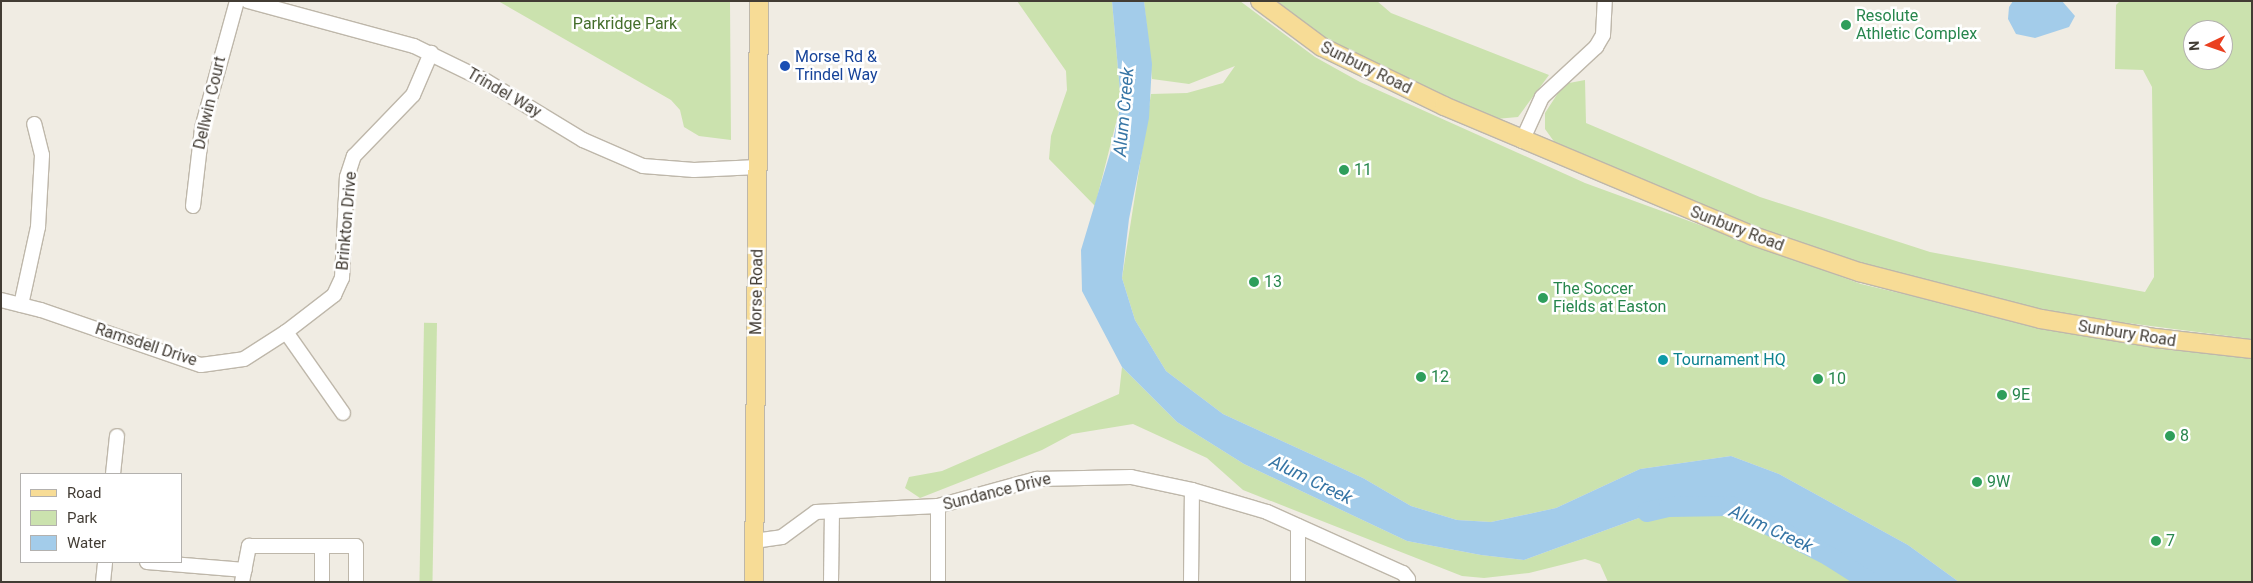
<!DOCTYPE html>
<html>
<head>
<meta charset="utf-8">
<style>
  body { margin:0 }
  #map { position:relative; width:2253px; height:583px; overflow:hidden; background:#f0ece3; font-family:Roboto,sans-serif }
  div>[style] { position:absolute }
  .green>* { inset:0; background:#cbe2ae; transform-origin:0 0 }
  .water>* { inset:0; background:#a3ccea }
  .river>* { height:20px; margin:-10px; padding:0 10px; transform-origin:10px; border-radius:10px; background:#a3ccea }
  .roads { filter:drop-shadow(1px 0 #beb7aa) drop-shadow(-1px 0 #beb7aa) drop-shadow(0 1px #beb7aa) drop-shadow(0 -1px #beb7aa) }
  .minor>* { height:14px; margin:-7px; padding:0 7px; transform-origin:7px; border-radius:7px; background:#fff }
  .major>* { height:18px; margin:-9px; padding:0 9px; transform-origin:9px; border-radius:9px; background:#f7dc96 }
  .dots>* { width:14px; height:14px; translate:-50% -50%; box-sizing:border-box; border:2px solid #fff; border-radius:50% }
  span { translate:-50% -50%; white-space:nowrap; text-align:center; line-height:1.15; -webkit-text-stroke:5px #fff; paint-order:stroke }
  .leisure-label { font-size:16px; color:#27864d }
  .left { translate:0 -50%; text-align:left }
  .park-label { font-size:16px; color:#456e2c }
  .transit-label { font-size:16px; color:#164399 }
  .street-label { font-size:16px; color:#423c34 }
  .culture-label { font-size:16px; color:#0d838f }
  .water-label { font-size:18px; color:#3675a5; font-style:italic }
  .frame { position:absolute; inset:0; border:2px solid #423c34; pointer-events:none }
  .legend { position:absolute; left:20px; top:473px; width:162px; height:90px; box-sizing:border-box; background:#fff; border:1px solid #b3b1ae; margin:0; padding:6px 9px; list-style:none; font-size:15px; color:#423c34 }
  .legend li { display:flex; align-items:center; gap:10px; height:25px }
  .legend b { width:25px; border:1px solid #b3b1ae }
  .north { position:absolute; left:2183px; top:20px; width:50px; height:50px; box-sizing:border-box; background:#fff; border:1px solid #b3b1ae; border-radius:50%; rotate:267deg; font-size:14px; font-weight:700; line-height:20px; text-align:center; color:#423c34 }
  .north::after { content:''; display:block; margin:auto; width:18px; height:22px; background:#ea4020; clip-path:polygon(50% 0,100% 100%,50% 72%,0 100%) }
</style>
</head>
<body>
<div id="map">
  <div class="green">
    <i style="clip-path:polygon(498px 1px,730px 1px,731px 140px,699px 136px,684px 127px,680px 110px,671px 100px)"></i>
    <i style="clip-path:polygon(1017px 1px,1112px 1px,1121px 103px,1095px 206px,1049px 159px,1051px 136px,1067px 90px,1066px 71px)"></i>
    <i style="clip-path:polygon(1144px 1px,1240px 1px,1315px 57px,1360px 82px,1585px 183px,1861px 284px,2056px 330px,2160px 349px,2252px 358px,2252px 582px,1959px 582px,1908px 545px,1779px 474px,1731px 456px,1640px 469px,1556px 508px,1491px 522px,1457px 520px,1411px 506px,1363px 478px,1223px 414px,1166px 371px,1135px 320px,1122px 278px,1151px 94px,1187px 93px,1223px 83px,1235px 66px,1189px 84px,1152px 79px)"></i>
    <i style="clip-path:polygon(1266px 1px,1377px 1px,1391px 13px,1549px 75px,1518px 117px,1496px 119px,1368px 64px)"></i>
    <i style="clip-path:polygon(evenodd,2120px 1px,2252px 1px,2252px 339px,2096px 319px,1946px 291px,1782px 241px,1558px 147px,1545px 129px,1545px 113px,1558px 93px,1569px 83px,1585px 80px,1586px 123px,1760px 197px,1930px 252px,2145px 292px,2154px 277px,2152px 87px,2143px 70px,2115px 69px,2116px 5px,2120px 1px,2193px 30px,2223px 30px,2223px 60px,2193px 60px,2193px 30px)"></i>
    <i style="left:437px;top:323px;width:259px;height:13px;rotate:91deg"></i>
    <i style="clip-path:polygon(1122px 367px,1177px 422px,1244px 464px,1407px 541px,1481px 555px,1524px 560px,1669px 507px,1731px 506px,1829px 556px,1870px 582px,1608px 582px,1600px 564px,1585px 559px,1529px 573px,1484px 578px,1462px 576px,1243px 490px,1207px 458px,1133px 424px,1072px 434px,1042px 450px,920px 498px,905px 488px,909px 477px,942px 471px,1119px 394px)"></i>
  </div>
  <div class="water">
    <i style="clip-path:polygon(1112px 1px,1144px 1px,1152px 64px,1149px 118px,1129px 219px,1122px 278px,1135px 320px,1166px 371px,1223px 414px,1363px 478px,1411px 506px,1457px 520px,1491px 522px,1556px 508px,1640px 469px,1731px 456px,1779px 474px,1908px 545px,1959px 582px,1870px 582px,1829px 556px,1731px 506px,1669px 507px,1524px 560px,1481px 555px,1407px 541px,1244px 464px,1177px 422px,1122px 367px,1082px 291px,1081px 250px,1111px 150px,1121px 103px)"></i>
    <i style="clip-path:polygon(2013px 1px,2062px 1px,2075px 16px,2069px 27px,2035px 38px,2016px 34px,2008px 19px,2009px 7px)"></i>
  </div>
  <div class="river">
    <i style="left:1647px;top:512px;width:23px;rotate:-13deg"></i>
    <i style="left:1669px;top:507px;width:62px;rotate:-0.9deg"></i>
    <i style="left:1731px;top:506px;width:110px;rotate:27deg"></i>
    <i style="left:1829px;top:556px;width:49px;rotate:32.4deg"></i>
  </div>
  <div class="roads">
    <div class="minor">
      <i style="left:248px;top:1px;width:172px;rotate:15.2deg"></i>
      <i style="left:414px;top:46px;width:80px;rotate:25.9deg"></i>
      <i style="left:486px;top:81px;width:114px;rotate:31.3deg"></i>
      <i style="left:583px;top:140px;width:65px;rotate:23.4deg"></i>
      <i style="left:643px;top:166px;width:51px;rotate:4.5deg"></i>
      <i style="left:694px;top:170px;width:64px;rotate:-2.7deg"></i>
      <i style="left:1522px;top:141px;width:48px;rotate:-65.6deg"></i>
      <i style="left:1542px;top:97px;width:74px;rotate:-42.8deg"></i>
      <i style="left:1596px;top:47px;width:14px;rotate:-60deg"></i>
      <i style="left:1603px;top:35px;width:34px;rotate:-87deg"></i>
      <i style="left:193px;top:206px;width:79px;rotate:-83.4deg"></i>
      <i style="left:202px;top:128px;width:132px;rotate:-74.6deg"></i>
      <i style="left:1px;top:300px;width:41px;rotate:14deg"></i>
      <i style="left:41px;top:310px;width:169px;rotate:19deg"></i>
      <i style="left:201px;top:365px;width:43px;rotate:-7.9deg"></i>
      <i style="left:244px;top:359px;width:50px;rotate:-32.7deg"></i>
      <i style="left:286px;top:332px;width:61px;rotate:-37.6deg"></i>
      <i style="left:334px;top:295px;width:19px;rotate:-65deg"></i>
      <i style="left:342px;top:278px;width:101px;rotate:-87.2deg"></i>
      <i style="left:347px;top:177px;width:22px;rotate:-72deg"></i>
      <i style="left:354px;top:156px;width:85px;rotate:-46deg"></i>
      <i style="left:413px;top:95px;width:46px;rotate:-66.8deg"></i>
      <i style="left:21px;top:305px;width:80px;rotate:-77.7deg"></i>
      <i style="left:38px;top:227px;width:72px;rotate:-86.8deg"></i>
      <i style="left:42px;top:155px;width:32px;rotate:-104deg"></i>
      <i style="left:286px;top:332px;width:99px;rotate:54.9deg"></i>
      <i style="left:113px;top:474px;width:38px;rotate:-84deg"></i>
      <i style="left:938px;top:506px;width:76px;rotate:90deg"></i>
      <i style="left:754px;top:541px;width:28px;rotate:-8deg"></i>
      <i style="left:782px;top:537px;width:42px;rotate:-36.3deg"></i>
      <i style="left:816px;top:512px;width:122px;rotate:-2.8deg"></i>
      <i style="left:938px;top:506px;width:103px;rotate:-15.3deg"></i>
      <i style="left:1037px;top:479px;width:94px;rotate:-1.2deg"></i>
      <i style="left:1131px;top:477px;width:62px;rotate:12deg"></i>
      <i style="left:1192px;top:490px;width:78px;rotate:16.3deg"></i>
      <i style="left:1267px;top:512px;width:149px;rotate:24.2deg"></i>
      <i style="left:1403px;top:573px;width:8px;rotate:50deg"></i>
      <i style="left:322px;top:546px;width:36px;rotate:90deg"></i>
      <i style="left:147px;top:562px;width:98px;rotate:4.7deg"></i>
      <i style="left:103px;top:582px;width:20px;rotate:-84deg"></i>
      <i style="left:242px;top:582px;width:37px;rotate:-79deg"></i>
      <i style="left:249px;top:546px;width:107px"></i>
      <i style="left:356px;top:546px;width:36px;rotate:90deg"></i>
      <i style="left:831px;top:582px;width:70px;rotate:-89.2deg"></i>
      <i style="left:1191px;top:582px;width:92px;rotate:-89.4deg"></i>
      <i style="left:1298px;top:582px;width:56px;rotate:-90deg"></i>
    </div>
    <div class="major">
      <i style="left:1260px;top:1px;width:77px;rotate:36.6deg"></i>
      <i style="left:1322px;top:47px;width:136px;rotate:25.8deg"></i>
      <i style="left:1444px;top:106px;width:335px;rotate:22.8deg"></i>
      <i style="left:1753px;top:236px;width:112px;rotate:18.8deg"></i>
      <i style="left:1859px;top:272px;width:188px;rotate:14.5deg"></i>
      <i style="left:2041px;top:319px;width:116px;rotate:9.5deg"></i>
      <i style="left:2155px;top:338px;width:98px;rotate:6.5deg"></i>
      <i style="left:754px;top:582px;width:581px;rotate:-89.51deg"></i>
    </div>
  </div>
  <div class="dots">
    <i style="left:1846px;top:25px;background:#2e9e5b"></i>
    <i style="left:785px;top:66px;background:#1a4fb4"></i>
    <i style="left:1344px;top:170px;background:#2e9e5b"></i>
    <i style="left:1254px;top:282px;background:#2e9e5b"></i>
    <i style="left:1543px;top:298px;background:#2e9e5b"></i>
    <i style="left:1663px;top:360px;background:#0f9aa8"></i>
    <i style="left:1421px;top:377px;background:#2e9e5b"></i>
    <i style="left:1818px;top:379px;background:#2e9e5b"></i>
    <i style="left:2002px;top:395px;background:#2e9e5b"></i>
    <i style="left:2170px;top:436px;background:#2e9e5b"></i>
    <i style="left:1977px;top:482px;background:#2e9e5b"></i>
    <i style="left:2156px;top:541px;background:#2e9e5b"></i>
  </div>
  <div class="leisure-label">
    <span class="left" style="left:1856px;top:25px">Resolute<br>Athletic Complex</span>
    <span class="left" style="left:1354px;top:170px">11</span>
    <span class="left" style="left:1264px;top:282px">13</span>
    <span class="left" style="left:1553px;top:298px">The Soccer<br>Fields at Easton</span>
    <span class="left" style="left:1431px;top:377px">12</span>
    <span class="left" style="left:1828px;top:379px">10</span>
    <span class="left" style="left:2012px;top:395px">9E</span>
    <span class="left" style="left:2180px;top:436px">8</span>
    <span class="left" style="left:1987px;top:482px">9W</span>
    <span class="left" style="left:2166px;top:541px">7</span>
  </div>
  <div class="park-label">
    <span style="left:625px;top:24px">Parkridge Park</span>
  </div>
  <div class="transit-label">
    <span class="left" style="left:795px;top:66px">Morse Rd &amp;<br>Trindel Way</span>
  </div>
  <div class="street-label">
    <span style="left:1366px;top:68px;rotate:26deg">Sunbury Road</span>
    <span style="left:504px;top:93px;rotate:30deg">Trindel Way</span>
    <span style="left:210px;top:103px;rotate:-77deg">Dellwin Court</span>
    <span style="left:347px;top:221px;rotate:-85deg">Brinkton Drive</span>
    <span style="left:1737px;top:229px;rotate:21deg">Sunbury Road</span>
    <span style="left:757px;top:292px;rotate:-89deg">Morse Road</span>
    <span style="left:2127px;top:334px;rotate:9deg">Sunbury Road</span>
    <span style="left:146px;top:345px;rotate:18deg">Ramsdell Drive</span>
    <span style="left:997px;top:492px;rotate:-14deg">Sundance Drive</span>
  </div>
  <div class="culture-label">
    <span class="left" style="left:1673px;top:360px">Tournament HQ</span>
  </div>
  <div class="water-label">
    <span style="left:1124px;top:112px;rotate:-85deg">Alum Creek</span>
    <span style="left:1311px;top:480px;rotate:26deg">Alum Creek</span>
    <span style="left:1771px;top:529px;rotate:25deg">Alum Creek</span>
  </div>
  <div class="frame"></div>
  <ul class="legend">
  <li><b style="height:6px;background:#f7dc96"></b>Road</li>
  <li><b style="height:14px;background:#cbe2ae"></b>Park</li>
  <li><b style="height:14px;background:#a3ccea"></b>Water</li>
  </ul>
  <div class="north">N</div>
</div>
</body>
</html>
